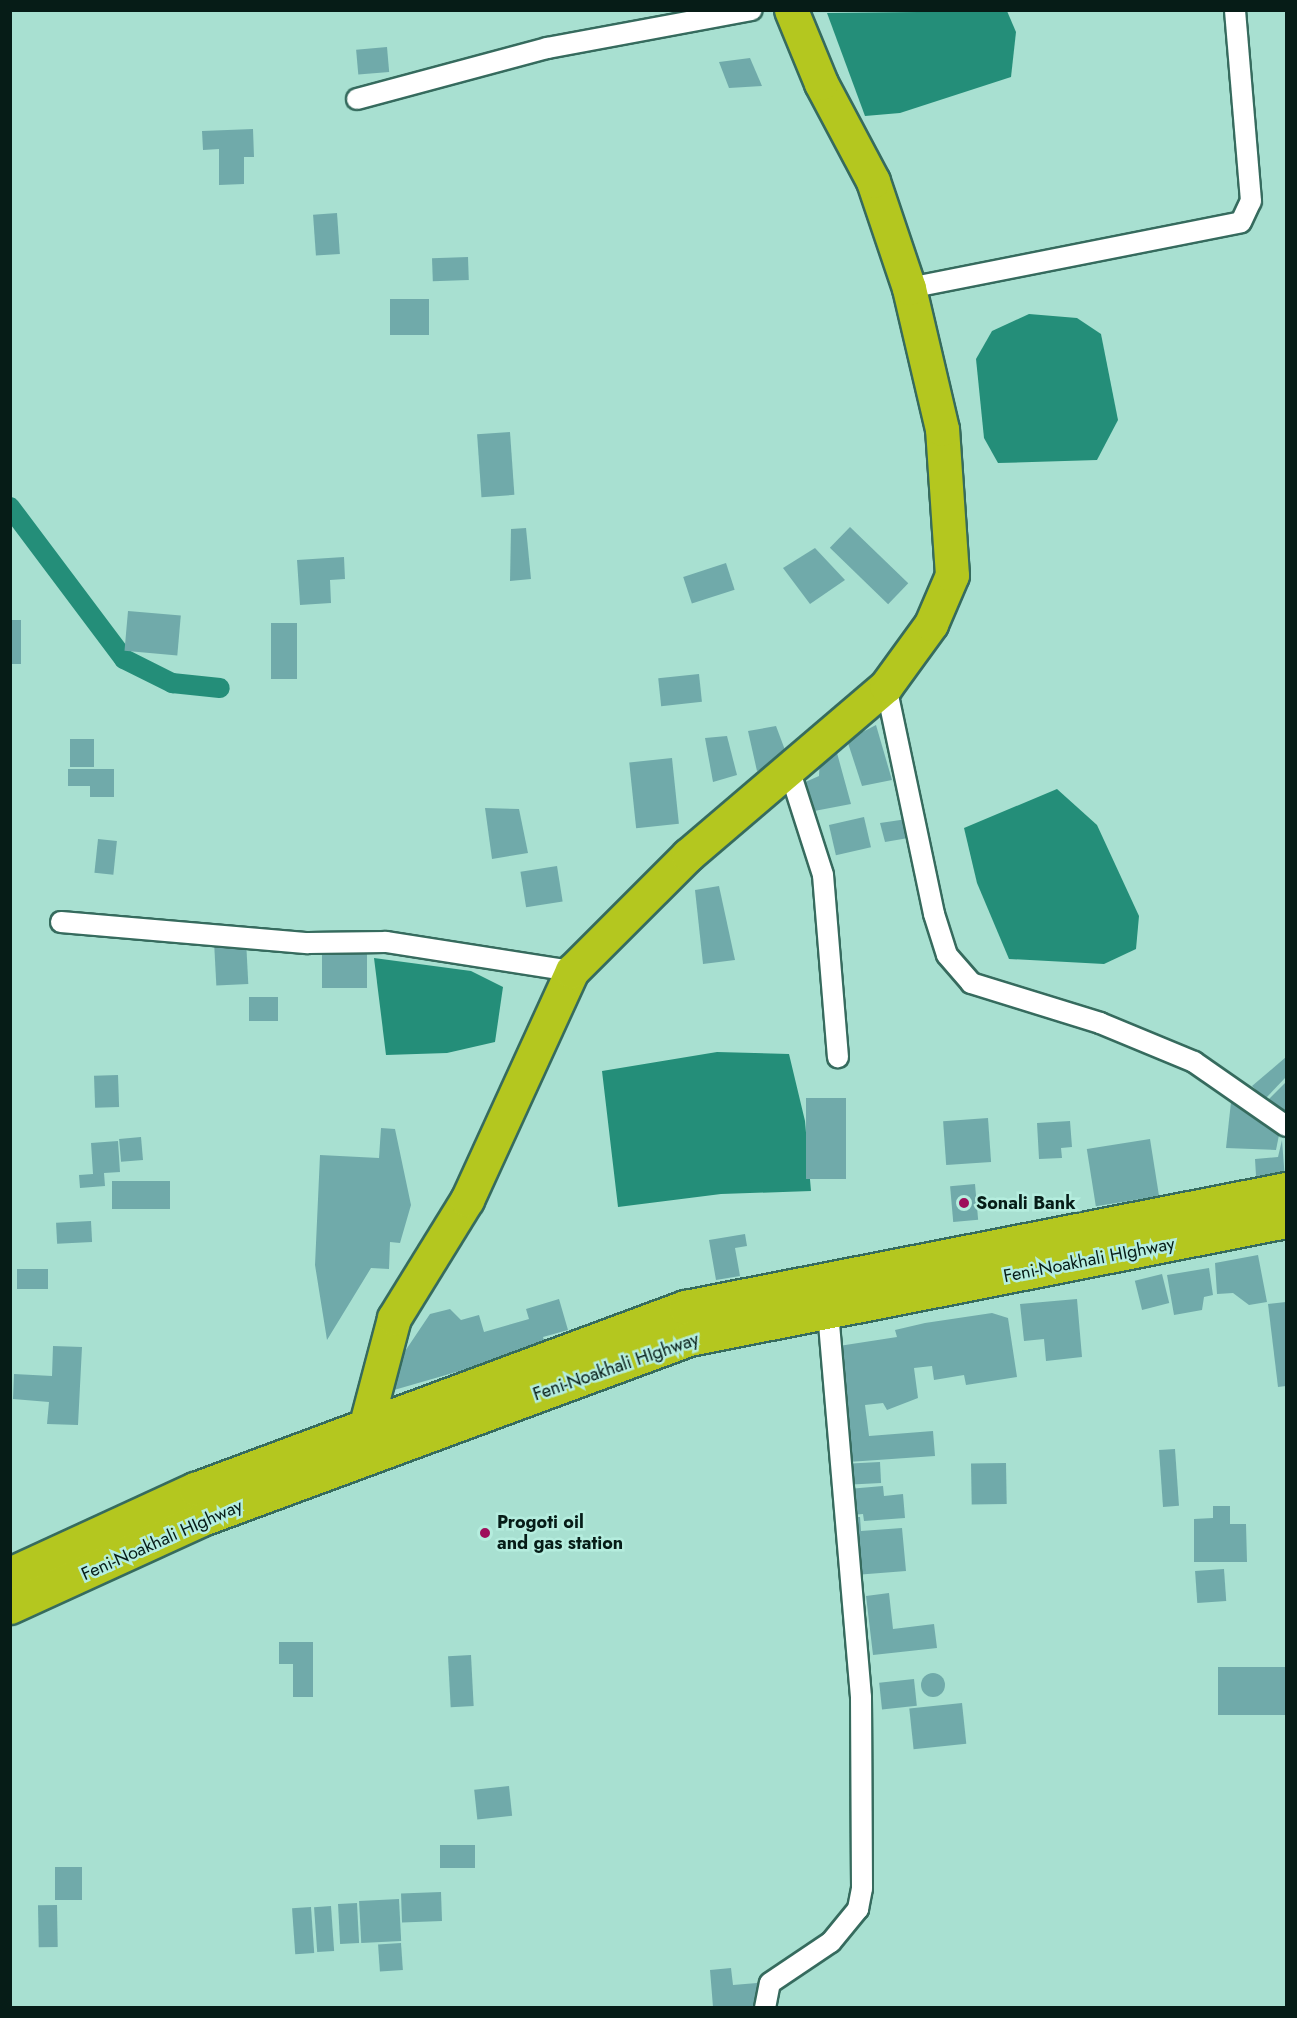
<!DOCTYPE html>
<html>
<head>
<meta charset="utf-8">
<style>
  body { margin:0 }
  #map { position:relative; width:1297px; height:2018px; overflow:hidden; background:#a8e0d1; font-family:Jost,sans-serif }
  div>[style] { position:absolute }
  .water>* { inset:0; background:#248e79 }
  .canal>* { height:20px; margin:-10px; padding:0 10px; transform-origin:10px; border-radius:10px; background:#248e79 }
  .building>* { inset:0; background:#70aaaa; transform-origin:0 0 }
  .round { border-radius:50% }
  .roads { filter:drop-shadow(2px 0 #366b5e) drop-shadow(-2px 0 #366b5e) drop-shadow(0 2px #366b5e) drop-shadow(0 -2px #366b5e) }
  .street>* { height:20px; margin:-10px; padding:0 10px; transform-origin:10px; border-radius:10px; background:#fff }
  .highway>* { height:33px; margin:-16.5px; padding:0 16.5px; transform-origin:16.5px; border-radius:16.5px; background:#b4c71f }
  .dots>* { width:16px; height:16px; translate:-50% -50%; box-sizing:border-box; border:3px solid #b5edde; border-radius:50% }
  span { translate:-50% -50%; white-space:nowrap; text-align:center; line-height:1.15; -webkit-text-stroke:5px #b5edde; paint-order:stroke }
  .poi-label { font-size:18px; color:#061c17; font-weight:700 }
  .left { translate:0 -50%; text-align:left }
  .street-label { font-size:18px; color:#061c17 }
  .frame { position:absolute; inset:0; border:12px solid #061c17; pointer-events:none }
</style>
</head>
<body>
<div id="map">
  <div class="water">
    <i style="clip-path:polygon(1007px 11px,1016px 32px,1011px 77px,900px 113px,865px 116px,827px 13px)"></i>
    <i style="clip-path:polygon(1029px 314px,1077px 318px,1101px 334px,1118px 420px,1097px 460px,998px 463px,984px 438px,976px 359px,992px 331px)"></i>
    <i style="clip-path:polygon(1057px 789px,1097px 825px,1139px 916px,1136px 949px,1104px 964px,1009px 959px,977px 883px,964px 828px)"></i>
    <i style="clip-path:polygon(374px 958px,471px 971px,503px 987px,495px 1042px,447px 1053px,386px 1055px)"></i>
    <i style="clip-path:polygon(717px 1052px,789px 1054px,805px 1121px,811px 1191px,721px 1194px,618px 1207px,602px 1071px)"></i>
  </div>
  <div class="canal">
    <i style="left:10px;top:507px;width:190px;rotate:53.1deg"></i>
    <i style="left:124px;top:659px;width:54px;rotate:26.6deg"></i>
    <i style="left:172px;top:683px;width:48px;rotate:5.9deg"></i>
  </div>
  <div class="building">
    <i style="left:387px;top:47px;width:25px;height:31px;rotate:85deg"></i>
    <i style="clip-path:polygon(750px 58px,762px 86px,729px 88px,719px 62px)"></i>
    <i style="clip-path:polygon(253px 129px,254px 157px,244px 157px,244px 184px,219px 185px,219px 149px,203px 150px,202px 131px)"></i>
    <i style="left:337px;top:213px;width:41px;height:24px;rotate:86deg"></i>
    <i style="left:468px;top:257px;width:23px;height:36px;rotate:88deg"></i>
    <i style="left:390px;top:299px;width:39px;height:36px"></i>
    <i style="left:510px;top:432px;width:63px;height:33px;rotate:86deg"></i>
    <i style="left:850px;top:527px;width:81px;height:29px;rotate:44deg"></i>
    <i style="clip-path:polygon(526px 528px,531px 579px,510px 581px,511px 529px)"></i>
    <i style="clip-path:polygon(815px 548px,845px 580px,810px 604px,783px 568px)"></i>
    <i style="clip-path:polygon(344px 557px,345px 579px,330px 580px,331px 603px,300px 605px,297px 560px)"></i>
    <i style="left:726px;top:563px;width:28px;height:45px;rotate:72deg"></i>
    <i style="left:128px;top:611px;width:53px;height:40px;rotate:5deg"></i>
    <i style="left:10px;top:620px;width:11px;height:44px"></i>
    <i style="left:297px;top:623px;width:56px;height:26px;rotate:90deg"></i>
    <i style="left:699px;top:674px;width:28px;height:41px;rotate:84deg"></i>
    <i style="clip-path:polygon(876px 725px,892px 780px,862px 786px,847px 740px)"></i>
    <i style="clip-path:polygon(776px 726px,788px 758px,757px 771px,748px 731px)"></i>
    <i style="clip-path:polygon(727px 736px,737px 775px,713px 782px,705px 738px)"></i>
    <i style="left:70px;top:739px;width:24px;height:28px"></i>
    <i style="clip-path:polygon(837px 753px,851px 804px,809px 812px,803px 783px,819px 776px,820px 758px)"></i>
    <i style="left:672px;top:758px;width:66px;height:43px;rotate:84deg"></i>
    <i style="clip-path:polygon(68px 769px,114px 769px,114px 797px,90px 797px,90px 786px,68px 786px)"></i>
    <i style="clip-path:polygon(485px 808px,519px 809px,528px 853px,492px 859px)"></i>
    <i style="left:864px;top:817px;width:31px;height:36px;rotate:77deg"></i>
    <i style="clip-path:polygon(914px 818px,914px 837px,885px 842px,880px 823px)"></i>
    <i style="left:98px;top:839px;width:19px;height:34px;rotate:6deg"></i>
    <i style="left:557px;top:866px;width:36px;height:37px;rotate:81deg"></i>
    <i style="clip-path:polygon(719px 886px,735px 960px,703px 964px,695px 890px)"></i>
    <i style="left:246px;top:940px;width:44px;height:32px;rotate:87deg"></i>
    <i style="left:322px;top:948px;width:45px;height:40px"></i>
    <i style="left:249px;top:997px;width:29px;height:24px"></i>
    <i style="clip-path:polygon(1286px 1057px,1286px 1077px,1265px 1099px,1252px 1086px)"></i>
    <i style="left:118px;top:1075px;width:32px;height:24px;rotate:88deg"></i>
    <i style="clip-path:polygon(1286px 1082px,1286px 1118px,1268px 1100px)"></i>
    <i style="left:806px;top:1098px;width:40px;height:81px"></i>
    <i style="clip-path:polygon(1231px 1102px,1279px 1135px,1276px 1150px,1226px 1148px)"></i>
    <i style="left:988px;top:1118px;width:44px;height:45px;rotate:86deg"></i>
    <i style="clip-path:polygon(1070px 1121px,1072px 1147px,1061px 1148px,1062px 1158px,1039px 1159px,1037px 1123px)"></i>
    <i style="clip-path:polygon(381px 1128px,395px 1129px,411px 1205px,400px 1243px,390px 1242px,389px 1269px,371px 1268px,327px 1340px,315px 1265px,320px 1155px,379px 1158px)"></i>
    <i style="left:141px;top:1137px;width:23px;height:22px;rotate:85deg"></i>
    <i style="left:1150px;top:1139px;width:58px;height:64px;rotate:81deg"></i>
    <i style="clip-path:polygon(1282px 1140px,1286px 1193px,1257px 1192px,1255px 1159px,1278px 1157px)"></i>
    <i style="clip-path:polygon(118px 1141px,120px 1172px,104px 1173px,105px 1186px,80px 1188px,79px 1175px,93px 1174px,91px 1143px)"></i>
    <i style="left:112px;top:1181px;width:58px;height:28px"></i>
    <i style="left:975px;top:1184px;width:36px;height:25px;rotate:85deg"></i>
    <i style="left:91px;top:1221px;width:21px;height:35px;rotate:87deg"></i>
    <i style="clip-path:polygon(745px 1234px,747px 1246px,735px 1248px,740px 1276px,716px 1280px,709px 1240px)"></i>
    <i style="clip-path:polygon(1258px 1255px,1267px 1302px,1249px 1305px,1233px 1293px,1217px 1294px,1215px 1263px)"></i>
    <i style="clip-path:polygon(1209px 1268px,1213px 1295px,1204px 1297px,1202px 1310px,1174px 1315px,1167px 1275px)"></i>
    <i style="left:48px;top:1269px;width:20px;height:31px;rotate:90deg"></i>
    <i style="left:1162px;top:1274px;width:30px;height:28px;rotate:76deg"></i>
    <i style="clip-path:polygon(559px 1299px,568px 1330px,543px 1337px,546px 1346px,394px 1390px,389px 1375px,430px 1314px,450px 1309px,461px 1320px,479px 1315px,484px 1332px,529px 1319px,526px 1309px)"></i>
    <i style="clip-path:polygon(1077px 1299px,1082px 1357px,1046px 1361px,1044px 1339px,1024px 1341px,1020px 1304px)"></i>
    <i style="clip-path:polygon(1286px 1302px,1286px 1386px,1278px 1387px,1268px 1304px)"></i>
    <i style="clip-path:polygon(992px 1313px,1008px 1318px,1017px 1377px,966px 1385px,964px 1375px,934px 1380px,932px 1366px,914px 1368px,918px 1398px,887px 1410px,883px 1403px,865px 1405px,869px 1436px,933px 1431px,935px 1456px,848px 1462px,826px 1348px,897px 1337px,895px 1330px,925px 1323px)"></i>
    <i style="clip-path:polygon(53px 1346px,82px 1347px,78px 1425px,47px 1424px,49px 1402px,13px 1399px,14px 1374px,52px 1376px)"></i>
    <i style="left:1175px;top:1449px;width:57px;height:16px;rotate:86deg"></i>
    <i style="left:880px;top:1462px;width:21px;height:34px;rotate:87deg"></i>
    <i style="left:1006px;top:1463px;width:41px;height:35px;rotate:89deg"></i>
    <i style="clip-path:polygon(883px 1486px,884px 1496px,903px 1494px,905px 1518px,864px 1521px,863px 1514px,851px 1515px,848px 1489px)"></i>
    <i style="clip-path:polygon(1213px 1506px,1230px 1506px,1230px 1524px,1246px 1524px,1247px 1562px,1194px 1562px,1194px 1519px,1213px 1518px)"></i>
    <i style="clip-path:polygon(855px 1517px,860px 1517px,861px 1531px,902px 1528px,906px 1571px,855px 1575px)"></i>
    <i style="left:1224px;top:1569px;width:32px;height:29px;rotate:86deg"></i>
    <i style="clip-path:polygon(889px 1593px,893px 1629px,934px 1624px,937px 1648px,873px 1655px,866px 1596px)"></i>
    <i style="clip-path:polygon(279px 1642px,313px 1642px,313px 1697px,293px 1697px,293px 1664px,279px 1664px)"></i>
    <i style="left:471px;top:1655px;width:51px;height:23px;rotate:87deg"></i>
    <i style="left:1286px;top:1667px;width:48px;height:68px;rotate:90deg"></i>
    <i class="round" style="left:921px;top:1673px;width:24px;height:24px"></i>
    <i style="left:914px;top:1679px;width:27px;height:35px;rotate:84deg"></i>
    <i style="left:962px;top:1703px;width:41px;height:53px;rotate:84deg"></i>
    <i style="left:509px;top:1786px;width:30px;height:35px;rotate:84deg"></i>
    <i style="left:440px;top:1845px;width:35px;height:23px"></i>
    <i style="left:82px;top:1867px;width:33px;height:27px;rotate:90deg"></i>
    <i style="left:441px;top:1892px;width:29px;height:40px;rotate:88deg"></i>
    <i style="left:399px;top:1899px;width:42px;height:40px;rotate:87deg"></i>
    <i style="left:357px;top:1903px;width:40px;height:19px;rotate:87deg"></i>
    <i style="left:57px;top:1905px;width:42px;height:19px;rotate:89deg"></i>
    <i style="left:331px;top:1906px;width:45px;height:17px;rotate:86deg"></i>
    <i style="left:311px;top:1907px;width:46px;height:19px;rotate:86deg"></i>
    <i style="left:401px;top:1943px;width:27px;height:23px;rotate:86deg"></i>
    <i style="clip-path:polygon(731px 1968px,733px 1985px,757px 1983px,759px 2007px,713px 2007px,710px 1970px)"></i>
  </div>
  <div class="roads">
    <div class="street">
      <i style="left:357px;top:99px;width:197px;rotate:-15deg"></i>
      <i style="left:547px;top:48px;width:208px;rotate:-10.5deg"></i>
      <i style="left:909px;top:288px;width:338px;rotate:-11.2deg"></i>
      <i style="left:1241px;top:222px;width:23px;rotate:-65deg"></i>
      <i style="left:1251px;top:201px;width:192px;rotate:-94.8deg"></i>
      <i style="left:886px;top:686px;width:233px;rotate:78.1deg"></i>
      <i style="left:934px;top:914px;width:43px;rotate:72.4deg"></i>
      <i style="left:947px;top:955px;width:37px;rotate:49deg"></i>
      <i style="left:971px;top:983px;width:135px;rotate:17.2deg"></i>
      <i style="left:1100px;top:1023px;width:102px;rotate:22.5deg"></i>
      <i style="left:1194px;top:1062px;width:112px;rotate:34.8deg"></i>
      <i style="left:790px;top:772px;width:108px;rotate:72.2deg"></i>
      <i style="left:823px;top:875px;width:183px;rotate:85.3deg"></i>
      <i style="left:61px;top:922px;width:248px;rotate:4.9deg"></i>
      <i style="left:308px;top:943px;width:78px;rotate:-0.7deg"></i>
      <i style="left:386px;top:942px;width:188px;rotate:8.9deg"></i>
      <i style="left:765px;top:2008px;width:25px;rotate:-79deg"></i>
      <i style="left:770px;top:1983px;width:73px;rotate:-33.9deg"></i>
      <i style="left:831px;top:1942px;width:43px;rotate:-50.7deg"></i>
      <i style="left:858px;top:1909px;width:21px;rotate:-79deg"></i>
      <i style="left:862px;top:1888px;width:191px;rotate:-90.3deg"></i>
      <i style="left:861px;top:1697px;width:387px;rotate:-94.9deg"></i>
    </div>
    <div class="highway">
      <i style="left:348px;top:1465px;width:45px;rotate:-66.3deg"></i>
      <i style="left:366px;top:1424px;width:110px;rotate:-75.2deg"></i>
      <i style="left:394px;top:1318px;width:139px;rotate:-58.3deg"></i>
      <i style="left:467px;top:1200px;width:252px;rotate:-65.4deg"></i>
      <i style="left:572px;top:971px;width:164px;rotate:-45deg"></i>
      <i style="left:688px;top:855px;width:260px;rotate:-40.5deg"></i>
      <i style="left:886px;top:686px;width:77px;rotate:-54deg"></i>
      <i style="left:931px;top:624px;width:53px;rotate:-66.8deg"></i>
      <i style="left:952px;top:575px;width:146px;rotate:-93.9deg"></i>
      <i style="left:942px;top:429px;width:145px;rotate:-103.2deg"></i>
      <i style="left:909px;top:288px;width:113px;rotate:-108.6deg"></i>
      <i style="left:873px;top:181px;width:111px;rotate:-118deg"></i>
      <i style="left:821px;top:83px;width:79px;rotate:-112.3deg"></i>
      <i style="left:10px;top:1574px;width:204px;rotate:-24.7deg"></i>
      <i style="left:195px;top:1489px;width:523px;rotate:-20.38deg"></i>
      <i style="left:685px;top:1307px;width:612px;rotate:-11.11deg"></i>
      <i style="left:10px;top:1607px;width:211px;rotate:-24.6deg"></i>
      <i style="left:202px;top:1519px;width:519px;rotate:-20.28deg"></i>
      <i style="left:689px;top:1339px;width:609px;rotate:-11.18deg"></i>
    </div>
  </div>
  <div class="dots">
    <i style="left:964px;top:1203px;background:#9e0f5b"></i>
    <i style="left:485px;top:1533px;background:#9e0f5b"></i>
  </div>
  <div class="poi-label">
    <span class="left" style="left:976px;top:1203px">Sonali Bank</span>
    <span class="left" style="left:497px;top:1533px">Progoti oil<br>and gas station</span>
  </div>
  <div class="street-label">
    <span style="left:1089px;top:1260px;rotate:-11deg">Feni-Noakhali HIghway</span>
    <span style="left:616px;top:1367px;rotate:-19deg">Feni-Noakhali HIghway</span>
    <span style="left:162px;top:1540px;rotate:-24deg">Feni-Noakhali HIghway</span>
  </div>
  <div class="frame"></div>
</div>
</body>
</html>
